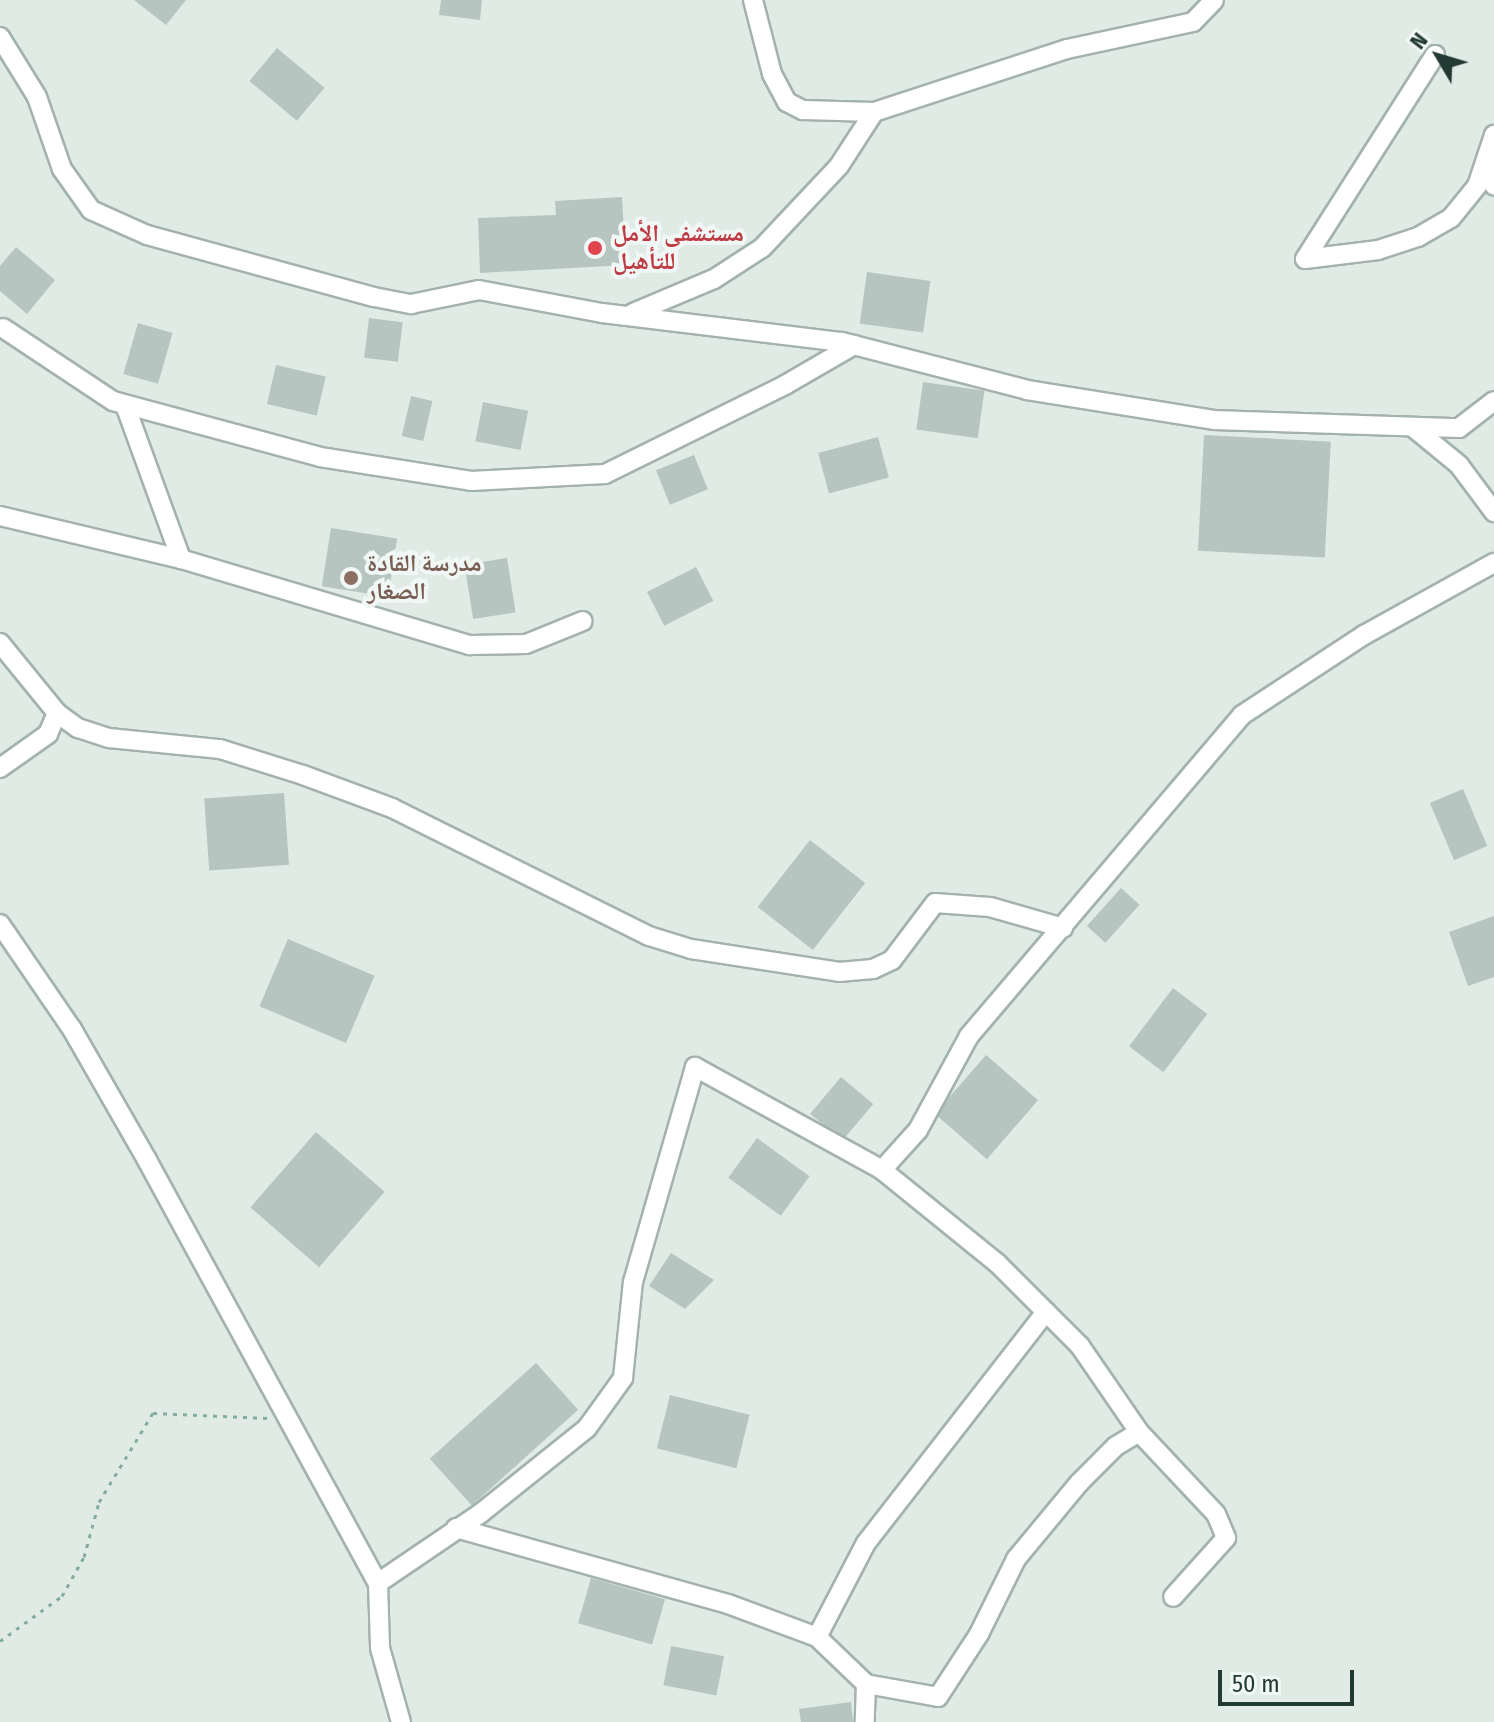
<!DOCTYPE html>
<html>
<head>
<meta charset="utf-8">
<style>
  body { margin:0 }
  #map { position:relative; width:1494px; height:1722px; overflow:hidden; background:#e1ebe6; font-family:"Fira Sans Condensed","Noto Naskh Arabic",sans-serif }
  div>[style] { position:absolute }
  .building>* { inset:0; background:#b6c5bf; transform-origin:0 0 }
  .path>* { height:3px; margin-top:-1.5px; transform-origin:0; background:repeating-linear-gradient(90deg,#83ad9f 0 4px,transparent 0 10px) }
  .roads { filter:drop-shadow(2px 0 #a4b2ad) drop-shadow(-2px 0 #a4b2ad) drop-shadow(0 2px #a4b2ad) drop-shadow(0 -2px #a4b2ad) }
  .street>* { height:18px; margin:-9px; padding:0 9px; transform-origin:9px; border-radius:9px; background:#fff }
  .dots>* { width:22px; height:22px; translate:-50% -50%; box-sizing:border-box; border:4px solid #f1f7f4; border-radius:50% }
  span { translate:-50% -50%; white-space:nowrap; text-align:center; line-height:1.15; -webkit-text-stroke:8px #f1f7f4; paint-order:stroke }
  .health-label { font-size:24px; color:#be3a42; font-weight:700 }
  .left { translate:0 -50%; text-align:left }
  .education-label { font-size:24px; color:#785e54; font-weight:700 }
  .north { position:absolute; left:1398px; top:16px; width:80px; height:80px; -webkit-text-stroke:6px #f1f7f4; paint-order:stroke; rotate:308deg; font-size:22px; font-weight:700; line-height:32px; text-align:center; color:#223a33 }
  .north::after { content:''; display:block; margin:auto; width:28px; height:36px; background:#223a33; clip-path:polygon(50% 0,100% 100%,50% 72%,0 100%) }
  .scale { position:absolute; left:1218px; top:1670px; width:136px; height:36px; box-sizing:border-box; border:4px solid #223a33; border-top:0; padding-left:10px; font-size:24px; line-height:28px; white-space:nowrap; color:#223a33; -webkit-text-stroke:6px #f1f7f4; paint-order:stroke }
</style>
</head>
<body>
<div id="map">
  <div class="building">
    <i style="clip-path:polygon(134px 0,186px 0,166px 25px)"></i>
    <i style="clip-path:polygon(441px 0,482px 0,480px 20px,439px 15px)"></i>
    <i style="left:277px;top:48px;width:62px;height:43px;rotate:40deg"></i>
    <i style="clip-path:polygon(622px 197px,626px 265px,480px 273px,478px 218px,556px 215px,555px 201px)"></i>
    <i style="clip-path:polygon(16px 247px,55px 280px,27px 314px,0 291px,0 266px)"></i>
    <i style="left:867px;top:272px;width:64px;height:52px;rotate:8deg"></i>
    <i style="left:369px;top:318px;width:34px;height:40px;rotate:7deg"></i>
    <i style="left:138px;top:323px;width:36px;height:53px;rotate:16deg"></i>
    <i style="left:276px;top:365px;width:51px;height:40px;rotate:13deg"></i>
    <i style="left:923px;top:382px;width:62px;height:48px;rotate:8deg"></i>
    <i style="left:411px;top:396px;width:22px;height:41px;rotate:13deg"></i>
    <i style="left:483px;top:402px;width:46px;height:40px;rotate:11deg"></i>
    <i style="left:1204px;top:435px;width:127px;height:116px;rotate:3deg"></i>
    <i style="left:878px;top:437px;width:42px;height:62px;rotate:75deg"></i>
    <i style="left:694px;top:455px;width:37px;height:41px;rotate:68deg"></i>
    <i style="left:331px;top:528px;width:67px;height:59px;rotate:9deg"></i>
    <i style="left:507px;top:558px;width:55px;height:43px;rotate:81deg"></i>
    <i style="left:696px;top:567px;width:38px;height:55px;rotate:63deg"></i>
    <i style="left:1463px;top:789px;width:62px;height:36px;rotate:67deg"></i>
    <i style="left:284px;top:793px;width:72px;height:80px;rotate:86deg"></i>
    <i style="left:810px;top:840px;width:70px;height:85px;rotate:38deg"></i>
    <i style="left:1121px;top:888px;width:25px;height:51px;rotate:42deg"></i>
    <i style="clip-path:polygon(1494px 916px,1494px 977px,1468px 986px,1449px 932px)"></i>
    <i style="left:288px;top:939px;width:94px;height:73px;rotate:23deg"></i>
    <i style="left:1173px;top:988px;width:43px;height:73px;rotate:37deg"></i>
    <i style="left:986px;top:1055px;width:69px;height:78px;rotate:41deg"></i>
    <i style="left:841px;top:1077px;width:42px;height:48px;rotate:40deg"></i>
    <i style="left:316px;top:1132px;width:91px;height:100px;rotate:41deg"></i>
    <i style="left:757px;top:1138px;width:65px;height:49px;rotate:36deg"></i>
    <i style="clip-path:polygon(671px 1253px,714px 1280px,685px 1309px,649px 1286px)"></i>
    <i style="left:536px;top:1363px;width:63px;height:143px;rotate:48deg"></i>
    <i style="left:670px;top:1395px;width:82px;height:55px;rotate:14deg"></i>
    <i style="left:591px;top:1578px;width:77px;height:47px;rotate:16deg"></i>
    <i style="left:671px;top:1646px;width:54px;height:40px;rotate:11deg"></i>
    <i style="clip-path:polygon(851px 1702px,853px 1722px,801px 1722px,799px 1709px)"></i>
  </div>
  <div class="path">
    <i style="left:0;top:1641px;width:77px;rotate:-36deg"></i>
    <i style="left:62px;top:1596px;width:45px;rotate:-60.6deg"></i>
    <i style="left:84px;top:1557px;width:57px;rotate:-74.7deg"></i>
    <i style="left:99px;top:1502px;width:104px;rotate:-58.8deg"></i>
    <i style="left:153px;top:1413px;width:115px;rotate:2.5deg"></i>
  </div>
  <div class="roads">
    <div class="street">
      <i style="left:753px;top:0;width:76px;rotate:75.6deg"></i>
      <i style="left:772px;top:74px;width:32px;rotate:62deg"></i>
      <i style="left:787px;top:102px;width:18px;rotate:27deg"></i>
      <i style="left:803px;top:110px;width:71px;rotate:1.6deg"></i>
      <i style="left:874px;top:112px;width:203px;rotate:-18.1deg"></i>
      <i style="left:1067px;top:49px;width:129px;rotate:-12.1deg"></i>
      <i style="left:1193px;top:22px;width:30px;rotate:-46deg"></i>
      <i style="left:0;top:37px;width:70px;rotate:58.3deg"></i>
      <i style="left:37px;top:97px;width:76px;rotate:70.9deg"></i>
      <i style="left:62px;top:169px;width:50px;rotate:54.7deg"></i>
      <i style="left:91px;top:210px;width:61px;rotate:24.1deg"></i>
      <i style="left:147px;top:235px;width:235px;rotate:15.3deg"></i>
      <i style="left:374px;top:297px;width:38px;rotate:11deg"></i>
      <i style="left:411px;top:304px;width:69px;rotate:-11.6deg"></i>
      <i style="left:479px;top:290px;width:125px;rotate:10.6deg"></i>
      <i style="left:602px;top:313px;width:242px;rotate:6.9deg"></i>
      <i style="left:842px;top:342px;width:191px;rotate:14.5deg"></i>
      <i style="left:1027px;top:390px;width:189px;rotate:9.1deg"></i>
      <i style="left:1214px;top:420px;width:245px;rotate:1.9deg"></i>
      <i style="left:1459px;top:428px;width:44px;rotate:-37.6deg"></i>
      <i style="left:1489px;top:153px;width:33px;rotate:81deg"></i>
      <i style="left:1305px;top:259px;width:74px;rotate:-7deg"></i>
      <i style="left:1378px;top:250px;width:42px;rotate:-18deg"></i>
      <i style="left:1418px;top:237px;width:38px;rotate:-30deg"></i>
      <i style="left:1451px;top:218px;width:41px;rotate:-50.9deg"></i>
      <i style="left:1477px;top:186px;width:54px;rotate:-71.6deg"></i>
      <i style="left:1305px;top:259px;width:242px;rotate:-57.5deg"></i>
      <i style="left:633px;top:313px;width:88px;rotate:-22.8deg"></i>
      <i style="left:714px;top:279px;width:57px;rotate:-32.9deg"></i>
      <i style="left:762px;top:248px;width:112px;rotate:-46.8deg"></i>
      <i style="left:839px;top:166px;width:64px;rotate:-57.1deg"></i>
      <i style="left:3px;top:328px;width:132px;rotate:33.6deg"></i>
      <i style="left:113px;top:401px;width:214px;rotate:15.1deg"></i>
      <i style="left:320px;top:457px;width:153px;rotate:9deg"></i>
      <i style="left:471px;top:481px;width:134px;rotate:-3deg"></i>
      <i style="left:605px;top:474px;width:201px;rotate:-26.3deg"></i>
      <i style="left:785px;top:385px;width:80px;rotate:-30.1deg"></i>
      <i style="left:125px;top:405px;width:164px;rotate:70deg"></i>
      <i style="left:1414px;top:428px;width:58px;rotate:39.4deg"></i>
      <i style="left:1459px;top:465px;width:59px;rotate:53.3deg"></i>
      <i style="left:0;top:516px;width:186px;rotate:13.4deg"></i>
      <i style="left:181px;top:559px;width:302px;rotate:16.6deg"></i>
      <i style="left:470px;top:645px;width:56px;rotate:-1deg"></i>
      <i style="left:526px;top:644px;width:61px;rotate:-22deg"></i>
      <i style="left:0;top:643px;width:90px;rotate:50.8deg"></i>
      <i style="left:57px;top:713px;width:26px;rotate:36deg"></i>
      <i style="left:78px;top:728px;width:33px;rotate:18deg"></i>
      <i style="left:109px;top:738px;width:112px;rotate:5.7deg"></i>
      <i style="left:220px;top:749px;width:87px;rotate:17.4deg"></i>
      <i style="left:303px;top:775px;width:95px;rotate:20.3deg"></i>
      <i style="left:392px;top:808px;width:287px;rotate:26.5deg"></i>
      <i style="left:649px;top:936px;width:44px;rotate:17.2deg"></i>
      <i style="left:691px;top:949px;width:150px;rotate:8.8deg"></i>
      <i style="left:839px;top:972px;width:34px;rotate:-5deg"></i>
      <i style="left:873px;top:969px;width:21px;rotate:-25deg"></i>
      <i style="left:892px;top:960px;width:71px;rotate:-53deg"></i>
      <i style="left:935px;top:903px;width:55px;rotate:4.2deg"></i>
      <i style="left:990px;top:907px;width:76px;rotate:16deg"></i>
      <i style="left:0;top:768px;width:59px;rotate:-35.3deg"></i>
      <i style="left:48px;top:734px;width:23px;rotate:-67deg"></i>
      <i style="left:0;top:924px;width:127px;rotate:55.6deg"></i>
      <i style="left:72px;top:1029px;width:151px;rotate:60.2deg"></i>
      <i style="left:147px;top:1160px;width:482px;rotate:61.4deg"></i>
      <i style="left:378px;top:1583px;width:65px;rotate:88.2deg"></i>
      <i style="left:380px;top:1648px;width:77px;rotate:74.2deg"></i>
      <i style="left:882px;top:1170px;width:54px;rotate:-48deg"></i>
      <i style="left:918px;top:1130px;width:107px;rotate:-61.5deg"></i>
      <i style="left:969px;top:1036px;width:421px;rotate:-49.6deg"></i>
      <i style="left:1242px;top:715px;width:146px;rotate:-33.3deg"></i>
      <i style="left:1364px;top:635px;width:149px;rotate:-29deg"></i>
      <i style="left:456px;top:1528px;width:282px;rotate:15.6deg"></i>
      <i style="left:728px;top:1604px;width:95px;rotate:20.3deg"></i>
      <i style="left:817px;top:1637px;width:68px;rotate:43.8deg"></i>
      <i style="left:866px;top:1684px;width:38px;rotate:92deg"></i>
      <i style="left:378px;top:1583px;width:125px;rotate:-34.2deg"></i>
      <i style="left:481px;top:1513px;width:136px;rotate:-38.7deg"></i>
      <i style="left:587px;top:1428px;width:62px;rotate:-54.2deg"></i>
      <i style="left:623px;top:1378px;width:97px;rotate:-84.1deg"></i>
      <i style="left:633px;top:1282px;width:224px;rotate:-73.9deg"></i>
      <i style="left:695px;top:1067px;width:213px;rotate:28.8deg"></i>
      <i style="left:882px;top:1170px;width:148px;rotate:39deg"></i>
      <i style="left:997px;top:1263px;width:117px;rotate:45deg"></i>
      <i style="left:1080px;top:1346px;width:104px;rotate:55.5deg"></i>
      <i style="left:1139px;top:1432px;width:112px;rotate:46.8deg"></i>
      <i style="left:1216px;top:1514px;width:26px;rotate:67deg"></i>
      <i style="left:1226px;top:1538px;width:79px;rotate:131.9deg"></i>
      <i style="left:817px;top:1637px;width:106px;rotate:-62.5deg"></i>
      <i style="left:866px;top:1543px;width:293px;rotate:-52.1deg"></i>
      <i style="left:866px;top:1684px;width:73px;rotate:10.2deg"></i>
      <i style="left:938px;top:1697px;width:75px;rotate:-56.9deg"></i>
      <i style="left:979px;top:1634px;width:84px;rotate:-63.7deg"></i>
      <i style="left:1016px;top:1559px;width:99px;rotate:-50.3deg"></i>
      <i style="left:1079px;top:1483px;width:52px;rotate:-45deg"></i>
      <i style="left:1116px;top:1446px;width:27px;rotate:-31deg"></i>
    </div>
  </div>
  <div class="dots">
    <i style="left:595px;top:248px;background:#e0444e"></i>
    <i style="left:351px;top:578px;background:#8d6e63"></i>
  </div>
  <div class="health-label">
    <span class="left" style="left:613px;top:248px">مستشفى الأمل<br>للتأهيل</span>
  </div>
  <div class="education-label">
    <span class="left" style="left:367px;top:578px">مدرسة القادة<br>الصغار</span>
  </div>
  <div class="north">N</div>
  <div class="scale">50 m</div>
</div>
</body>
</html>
